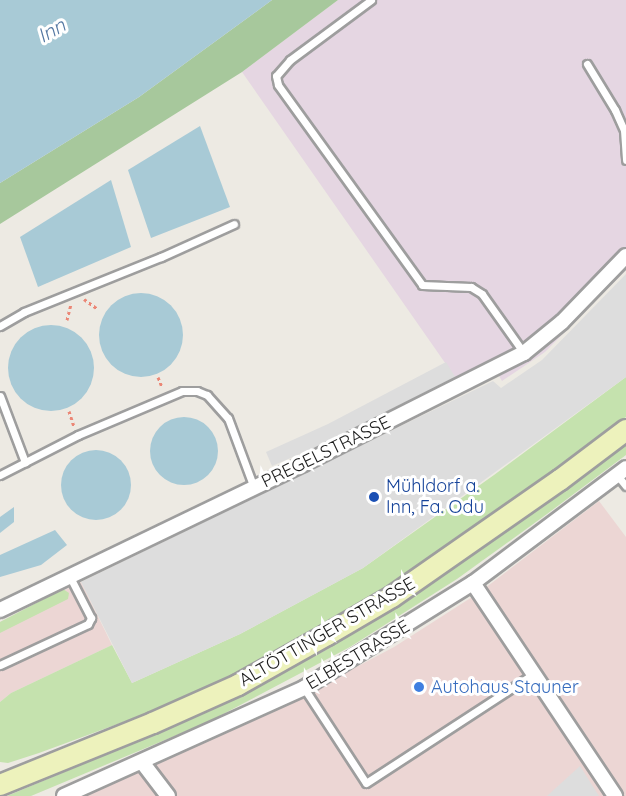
<!DOCTYPE html>
<html>
<head>
<meta charset="utf-8">
<style>
  body { margin:0 }
  #map { position:relative; width:626px; height:796px; overflow:hidden; background:#edeae3; font-family:Quicksand,sans-serif }
  div>[style] { position:absolute }
  .commercial>* { inset:0; background:#ecd6d4 }
  .industrial>* { inset:0; background:#e5d6e2 }
  .grass>* { inset:0; background:#c5e2ae }
  .forest>* { inset:0; background:#a7c89c }
  .parking>* { inset:0; background:#ddd }
  .water>* { inset:0; background:#a8cad6 }
  .round { border-radius:50% }
  .path>* { height:3px; margin-top:-1.5px; transform-origin:0; background:repeating-linear-gradient(90deg,#eb8776 0 3px,transparent 0 6px) }
  .roads { filter:drop-shadow(2px 0 #9e9e9e) drop-shadow(-2px 0 #9e9e9e) drop-shadow(0 2px #9e9e9e) drop-shadow(0 -2px #9e9e9e) }
  .service>* { height:7px; margin:-3.5px; padding:0 3.5px; transform-origin:3.5px; border-radius:3.5px; background:#fff }
  .minor>* { height:14px; margin:-7px; padding:0 7px; transform-origin:7px; border-radius:7px; background:#fff }
  .secondary>* { height:20px; margin:-10px; padding:0 10px; transform-origin:10px; border-radius:10px; background:#edf2bc }
  .dots>* { width:16px; height:16px; translate:-50% -50%; box-sizing:border-box; border:3px solid #fff; border-radius:50% }
  span { translate:-50% -50%; white-space:nowrap; text-align:center; line-height:1.15; -webkit-text-stroke:6px #fff; paint-order:stroke }
  .street-label { font-size:18px; color:#1d1d1d }
  .transit-label { font-size:18px; color:#164399 }
  .left { translate:0 -50%; text-align:left }
  .shop-label { font-size:18px; color:#366cbe }
  .water-label { font-size:20px; color:#5377a2; font-style:italic }
</style>
</head>
<body>
<div id="map">
  <div class="commercial">
    <i style="clip-path:polygon(599px 501px,626px 537px,626px 796px,79px 796px,274px 711px,394px 647px,480px 592px)"></i>
    <i style="clip-path:polygon(81px 582px,112px 645px,11px 693px,0 702px,0 622px)"></i>
  </div>
  <div class="industrial">
    <i style="clip-path:polygon(338px 0,626px 0,626px 270px,545px 352px,502px 381px,490px 361px,457px 380px,242px 72px)"></i>
  </div>
  <div class="grass">
    <i style="clip-path:polygon(626px 377px,626px 417px,428px 564px,263px 661px,233px 675px,172px 704px,39px 753px,8px 763px,0 762px,0 702px,11px 693px,112px 645px,132px 683px,240px 634px,363px 568px,494px 475px)"></i>
    <i style="clip-path:polygon(626px 442px,626px 455px,547px 514px,457px 579px,350px 647px,208px 722px,31px 796px,7px 796px,179px 724px,241px 695px,326px 650px,449px 571px)"></i>
    <i style="clip-path:polygon(63px 589px,69px 593px,68px 599px,0 633px,0 622px)"></i>
  </div>
  <div class="forest">
    <i style="clip-path:polygon(272px 0,338px 0,242px 72px,0 224px,0 183px,139px 97px)"></i>
  </div>
  <div class="parking">
    <i style="clip-path:polygon(626px 274px,626px 377px,363px 568px,240px 634px,132px 683px,81px 582px,493px 381px,501px 388px,542px 360px)"></i>
    <i style="clip-path:polygon(446px 362px,457px 380px,335px 439px,272px 466px,266px 452px,328px 424px)"></i>
    <i style="clip-path:polygon(580px 766px,599px 796px,547px 796px)"></i>
  </div>
  <div class="water">
    <i style="clip-path:polygon(0 0,272px 0,139px 97px,0 183px)"></i>
    <i style="clip-path:polygon(200px 126px,230px 207px,151px 238px,128px 170px)"></i>
    <i style="clip-path:polygon(111px 180px,131px 247px,38px 287px,20px 237px)"></i>
    <i class="round" style="left:99px;top:293px;width:84px;height:84px"></i>
    <i class="round" style="left:8px;top:325px;width:86px;height:86px"></i>
    <i class="round" style="left:150px;top:417px;width:68px;height:68px"></i>
    <i class="round" style="left:61px;top:450px;width:70px;height:70px"></i>
    <i style="clip-path:polygon(14px 507px,14px 522px,0 533px,0 517px)"></i>
    <i style="clip-path:polygon(55px 530px,67px 545px,41px 565px,0 577px,0 555px)"></i>
  </div>
  <div class="path">
    <i style="left:84px;top:299px;width:17px;rotate:36deg"></i>
    <i style="left:67px;top:320px;width:16px;rotate:-76deg"></i>
    <i style="left:158px;top:377px;width:11px;rotate:68deg"></i>
    <i style="left:69px;top:411px;width:16px;rotate:72deg"></i>
  </div>
  <div class="roads">
    <div class="service">
      <i style="left:371px;top:0;width:101px;rotate:143.5deg"></i>
      <i style="left:290px;top:60px;width:21px;rotate:131deg"></i>
      <i style="left:276px;top:76px;width:9px;rotate:77deg"></i>
      <i style="left:278px;top:85px;width:246px;rotate:54.2deg"></i>
      <i style="left:422px;top:285px;width:49px;rotate:2.3deg"></i>
      <i style="left:471px;top:287px;width:13px;rotate:32deg"></i>
      <i style="left:482px;top:294px;width:72px;rotate:54.6deg"></i>
      <i style="left:587px;top:64px;width:54px;rotate:58.7deg"></i>
      <i style="left:615px;top:110px;width:22px;rotate:66deg"></i>
      <i style="left:624px;top:130px;width:30px;rotate:86deg"></i>
      <i style="left:0;top:326px;width:28px;rotate:-30deg"></i>
      <i style="left:24px;top:312px;width:148px;rotate:-21.9deg"></i>
      <i style="left:161px;top:257px;width:80px;rotate:-24.3deg"></i>
      <i style="left:0;top:396px;width:71px;rotate:69.3deg"></i>
      <i style="left:0;top:475px;width:88px;rotate:-27.1deg"></i>
      <i style="left:78px;top:435px;width:113px;rotate:-22.9deg"></i>
      <i style="left:182px;top:391px;width:15px"></i>
      <i style="left:197px;top:391px;width:11px;rotate:22deg"></i>
      <i style="left:207px;top:395px;width:31px;rotate:48deg"></i>
      <i style="left:228px;top:418px;width:75px;rotate:69.6deg"></i>
      <i style="left:617px;top:475px;width:14px;rotate:51deg"></i>
      <i style="left:0;top:665px;width:97px;rotate:-25deg"></i>
      <i style="left:88px;top:624px;width:7px;rotate:-63deg"></i>
      <i style="left:91px;top:618px;width:46px;rotate:-117.1deg"></i>
      <i style="left:304px;top:688px;width:113px;rotate:56.9deg"></i>
      <i style="left:366px;top:783px;width:199px;rotate:-33.1deg"></i>
    </div>
    <div class="minor">
      <i style="left:473px;top:583px;width:256px;rotate:56.3deg"></i>
      <i style="left:0;top:610px;width:336px;rotate:-25.7deg"></i>
      <i style="left:303px;top:464px;width:247px;rotate:-26.7deg"></i>
      <i style="left:524px;top:353px;width:49px;rotate:-39.2deg"></i>
      <i style="left:562px;top:322px;width:92px;rotate:-45.9deg"></i>
      <i style="left:142px;top:762px;width:43px;rotate:52.6deg"></i>
      <i style="left:64px;top:796px;width:263px;rotate:-24.2deg"></i>
      <i style="left:304px;top:688px;width:199px;rotate:-31.9deg"></i>
      <i style="left:473px;top:583px;width:191px;rotate:-36.9deg"></i>
    </div>
    <div class="secondary">
      <i style="left:0;top:785px;width:165px;rotate:-22.1deg"></i>
      <i style="left:153px;top:723px;width:93px;rotate:-24.1deg"></i>
      <i style="left:238px;top:685px;width:102px;rotate:-29.3deg"></i>
      <i style="left:327px;top:635px;width:75px;rotate:-30.3deg"></i>
      <i style="left:392px;top:597px;width:205px;rotate:-34.9deg"></i>
      <i style="left:560px;top:480px;width:83px;rotate:-37.1deg"></i>
    </div>
  </div>
  <div class="dots">
    <i style="left:374px;top:497px;background:#1a4fb4"></i>
    <i style="left:419px;top:687px;background:#3f7fe0"></i>
  </div>
  <div class="street-label">
    <span style="left:326px;top:452px;rotate:-26deg">PREGELSTRASSE</span>
    <span style="left:327px;top:632px;rotate:-30deg">ALTÖTTINGER STRASSE</span>
    <span style="left:358px;top:655px;rotate:-31deg">ELBESTRASSE</span>
  </div>
  <div class="transit-label">
    <span class="left" style="left:386px;top:497px">Mühldorf a.<br>Inn, Fa. Odu</span>
  </div>
  <div class="shop-label">
    <span class="left" style="left:431px;top:687px">Autohaus Stauner</span>
  </div>
  <div class="water-label">
    <span style="left:51px;top:30px;rotate:-30deg">Inn</span>
  </div>
</div>
</body>
</html>
